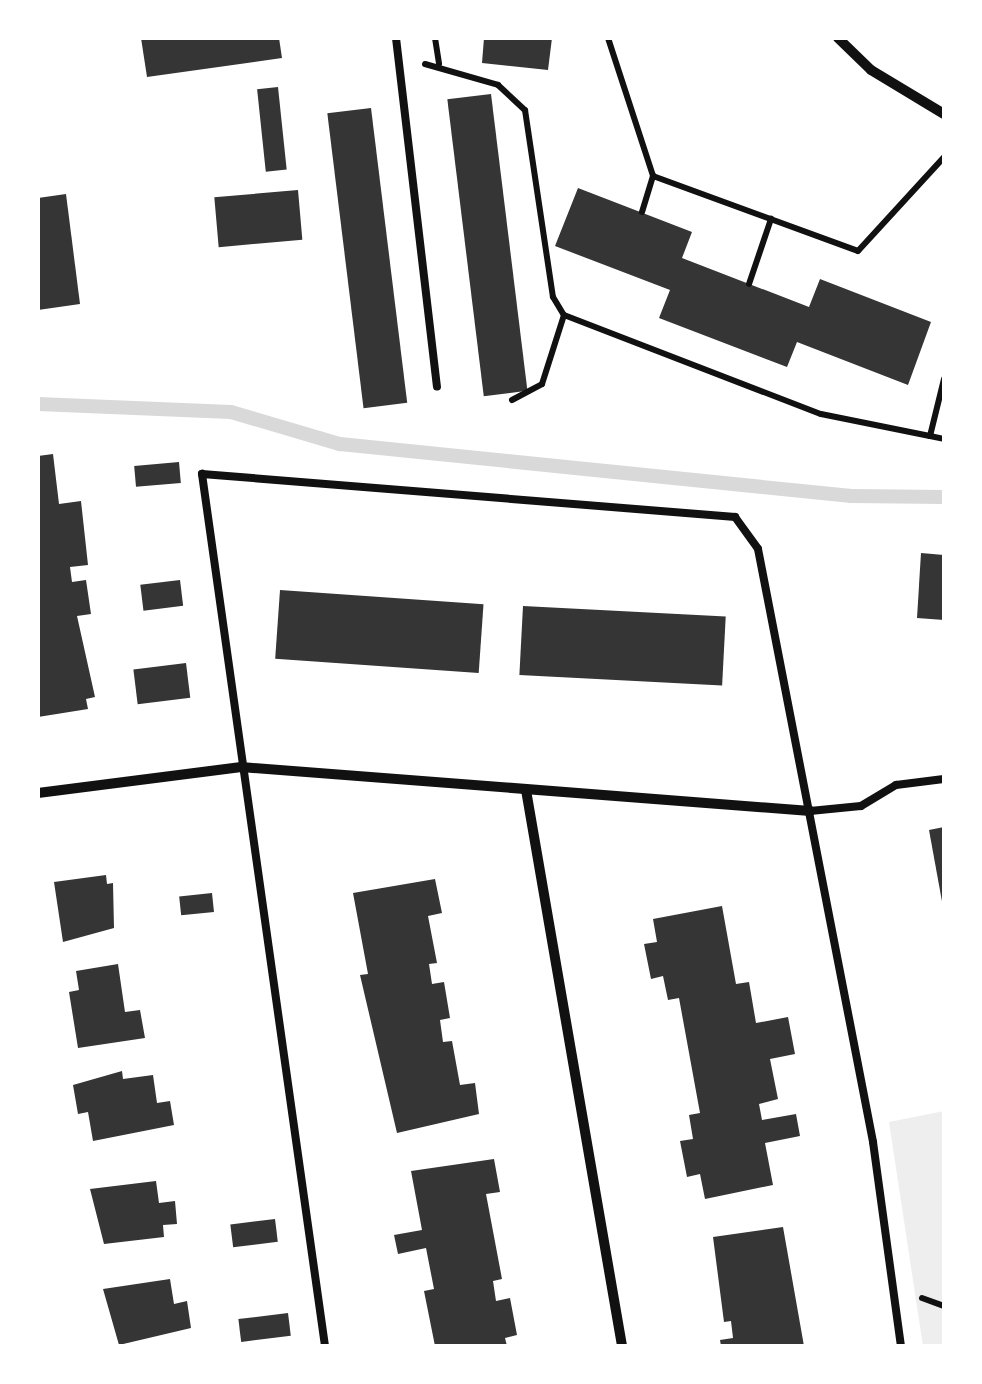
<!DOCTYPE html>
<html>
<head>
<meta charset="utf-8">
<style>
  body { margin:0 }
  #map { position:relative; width:982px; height:1384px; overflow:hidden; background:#fff; font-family:Helvetica,sans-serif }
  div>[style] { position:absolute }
  .green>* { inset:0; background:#eee }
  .stream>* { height:14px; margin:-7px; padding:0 7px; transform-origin:7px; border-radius:7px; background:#d9d9d9 }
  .building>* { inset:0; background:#353535; transform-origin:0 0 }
  .path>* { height:6px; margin:-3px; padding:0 3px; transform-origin:3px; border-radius:3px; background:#111 }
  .service>* { height:8px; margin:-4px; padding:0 4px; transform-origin:4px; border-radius:4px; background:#111 }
  .minor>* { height:10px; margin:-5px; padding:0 5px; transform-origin:5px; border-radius:5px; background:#111 }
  span { translate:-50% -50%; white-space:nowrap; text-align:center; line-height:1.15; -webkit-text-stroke:10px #fff; paint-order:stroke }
  .frame { position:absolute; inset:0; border:40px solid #fff; pointer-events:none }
</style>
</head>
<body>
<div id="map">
  <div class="green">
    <i style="clip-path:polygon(944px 1111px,944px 1346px,923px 1346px,889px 1122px)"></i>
  </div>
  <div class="stream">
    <i style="left:38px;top:404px;width:193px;rotate:2.4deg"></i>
    <i style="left:231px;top:412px;width:114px;rotate:16.4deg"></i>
    <i style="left:340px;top:444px;width:514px;rotate:5.81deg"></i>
    <i style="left:851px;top:496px;width:93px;rotate:0.6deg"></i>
  </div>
  <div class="building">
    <i style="clip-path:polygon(141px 38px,279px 38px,282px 58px,147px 77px)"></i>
    <i style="clip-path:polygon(484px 38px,552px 38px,548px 70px,482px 63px)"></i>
    <i style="left:278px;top:87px;width:83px;height:21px;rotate:84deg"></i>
    <i style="left:491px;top:94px;width:299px;height:44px;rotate:83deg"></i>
    <i style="left:371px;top:108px;width:297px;height:44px;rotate:83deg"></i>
    <i style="clip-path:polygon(578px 188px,692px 232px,682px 258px,809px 307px,820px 279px,931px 322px,908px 385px,797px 342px,787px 367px,659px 318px,670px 290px,555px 246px)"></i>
    <i style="left:298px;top:190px;width:50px;height:84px;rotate:85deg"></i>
    <i style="clip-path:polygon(66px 194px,80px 304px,38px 310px,38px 198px)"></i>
    <i style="clip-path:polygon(53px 454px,59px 504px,81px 501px,88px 565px,70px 567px,72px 582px,86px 580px,91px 614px,77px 616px,95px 697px,86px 699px,88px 709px,38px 717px,38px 456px)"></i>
    <i style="left:179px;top:462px;width:21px;height:45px;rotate:85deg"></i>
    <i style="clip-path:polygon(921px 553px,944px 555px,944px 620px,917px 618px)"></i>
    <i style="left:180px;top:580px;width:26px;height:40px;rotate:83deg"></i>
    <i style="left:280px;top:590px;width:204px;height:69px;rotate:4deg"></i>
    <i style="left:523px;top:606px;width:203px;height:69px;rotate:3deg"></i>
    <i style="left:186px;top:663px;width:35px;height:53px;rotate:83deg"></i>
    <i style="clip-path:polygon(944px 827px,944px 907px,943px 907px,929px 830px)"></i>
    <i style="clip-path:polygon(106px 875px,107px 884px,113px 883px,114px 928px,63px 942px,54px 882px)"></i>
    <i style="clip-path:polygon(435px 879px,442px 913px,428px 916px,437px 963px,429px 964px,432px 984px,444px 982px,450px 1018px,440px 1020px,443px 1042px,452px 1041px,460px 1085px,475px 1083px,479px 1114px,397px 1133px,360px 975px,368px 974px,353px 893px)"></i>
    <i style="left:212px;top:893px;width:19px;height:33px;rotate:84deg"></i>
    <i style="clip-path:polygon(722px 906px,736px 984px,749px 982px,756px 1023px,788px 1017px,795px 1054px,770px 1059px,778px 1099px,759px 1104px,762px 1120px,796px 1114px,800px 1136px,765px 1143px,773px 1185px,705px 1199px,700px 1174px,687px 1177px,680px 1141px,693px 1139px,689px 1115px,700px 1113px,679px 998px,668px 1000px,663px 976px,651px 979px,644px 944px,657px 942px,653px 919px)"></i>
    <i style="clip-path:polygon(118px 964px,125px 1012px,140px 1010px,145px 1038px,78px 1048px,69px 992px,79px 990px,76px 971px)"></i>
    <i style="clip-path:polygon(122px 1071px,123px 1079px,153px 1075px,157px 1103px,170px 1101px,174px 1125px,93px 1141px,88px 1112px,78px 1114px,73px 1085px)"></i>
    <i style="clip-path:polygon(494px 1159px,500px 1192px,486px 1194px,502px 1279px,493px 1281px,496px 1301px,510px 1298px,517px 1335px,505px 1338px,507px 1346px,435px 1346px,424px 1291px,434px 1289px,426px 1248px,398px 1254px,394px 1235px,422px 1230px,411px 1171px)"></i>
    <i style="clip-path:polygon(156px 1181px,159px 1203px,175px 1201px,177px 1224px,163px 1225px,164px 1237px,104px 1244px,90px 1189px)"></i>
    <i style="left:275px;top:1219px;width:23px;height:45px;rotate:83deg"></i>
    <i style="clip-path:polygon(783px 1227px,804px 1346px,721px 1346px,720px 1340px,733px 1338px,731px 1321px,724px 1322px,713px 1237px)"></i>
    <i style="clip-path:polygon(170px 1279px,174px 1304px,187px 1301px,191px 1328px,119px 1345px,103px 1289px)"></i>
    <i style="left:288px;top:1313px;width:23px;height:50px;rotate:83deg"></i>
  </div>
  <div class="path">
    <i style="left:435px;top:38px;width:26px;rotate:81deg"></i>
    <i style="left:608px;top:38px;width:145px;rotate:71.9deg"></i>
    <i style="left:653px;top:176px;width:218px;rotate:20.1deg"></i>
    <i style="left:858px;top:251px;width:127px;rotate:-47.5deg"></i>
    <i style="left:425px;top:64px;width:76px;rotate:16deg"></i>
    <i style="left:498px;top:85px;width:37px;rotate:43deg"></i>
    <i style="left:525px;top:110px;width:189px;rotate:81.5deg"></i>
    <i style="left:553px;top:297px;width:21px;rotate:59deg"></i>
    <i style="left:564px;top:315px;width:275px;rotate:21.1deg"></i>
    <i style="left:821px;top:414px;width:111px;rotate:11.4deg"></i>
    <i style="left:930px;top:436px;width:59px;rotate:-76.2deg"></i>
    <i style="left:642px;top:212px;width:38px;rotate:-73deg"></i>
    <i style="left:749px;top:284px;width:69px;rotate:-71.3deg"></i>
    <i style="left:512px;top:400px;width:34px;rotate:-28deg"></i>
    <i style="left:542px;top:384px;width:72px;rotate:-72.3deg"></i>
    <i style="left:930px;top:436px;width:14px;rotate:12deg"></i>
    <i style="left:922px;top:1298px;width:23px;rotate:20deg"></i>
  </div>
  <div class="service">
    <i style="left:396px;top:38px;width:351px;rotate:83.3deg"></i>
    <i style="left:810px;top:811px;width:51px;rotate:-5.6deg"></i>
    <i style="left:861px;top:806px;width:41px;rotate:-31deg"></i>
    <i style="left:896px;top:785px;width:48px;rotate:-7.1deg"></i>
    <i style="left:325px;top:1346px;width:881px;rotate:-98.03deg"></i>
    <i style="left:202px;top:474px;width:535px;rotate:4.61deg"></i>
    <i style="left:735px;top:517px;width:39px;rotate:54deg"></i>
    <i style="left:758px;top:549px;width:604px;rotate:79.02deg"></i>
    <i style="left:873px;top:1142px;width:206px;rotate:82.2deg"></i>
  </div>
  <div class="minor">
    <i style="left:838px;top:38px;width:46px;rotate:44.1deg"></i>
    <i style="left:871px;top:70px;width:85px;rotate:31.1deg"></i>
    <i style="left:526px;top:790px;width:564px;rotate:80.2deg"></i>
    <i style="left:38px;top:793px;width:205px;rotate:-7.3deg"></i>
    <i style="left:241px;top:767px;width:571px;rotate:4.42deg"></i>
  </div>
  <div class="frame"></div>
</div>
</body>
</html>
